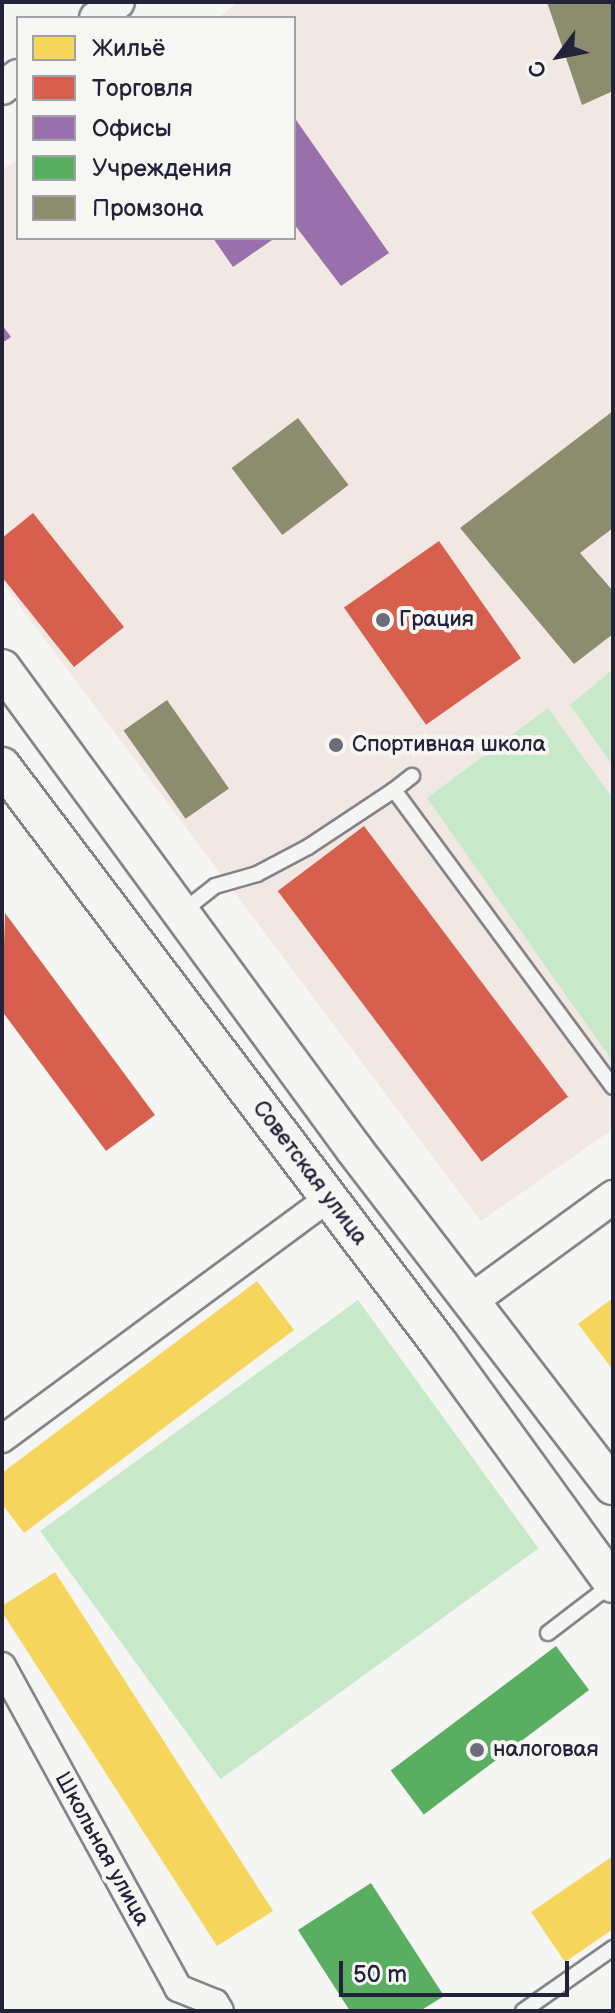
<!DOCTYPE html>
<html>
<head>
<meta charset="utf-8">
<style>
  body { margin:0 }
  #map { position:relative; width:615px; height:2013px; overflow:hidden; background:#f5f5f3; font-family:"Balsamiq Sans",sans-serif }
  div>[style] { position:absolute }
  .built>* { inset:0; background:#f1e8e4 }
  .green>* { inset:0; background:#c7e9c9; transform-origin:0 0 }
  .homes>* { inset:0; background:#f6d55c }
  .shops>* { inset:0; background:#d6604d; transform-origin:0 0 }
  .offices>* { inset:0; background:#9970ab }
  .public>* { inset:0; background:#5aae61; transform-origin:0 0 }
  .industry>* { inset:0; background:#8c8c6e; transform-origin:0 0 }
  .roads { filter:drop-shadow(2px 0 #858589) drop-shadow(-2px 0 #858589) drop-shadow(0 2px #858589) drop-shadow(0 -2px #858589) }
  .service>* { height:14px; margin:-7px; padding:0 7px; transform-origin:7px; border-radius:7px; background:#f5f5f3 }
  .minor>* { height:26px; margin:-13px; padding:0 13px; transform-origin:13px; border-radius:13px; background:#f5f5f3 }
  .tertiary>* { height:32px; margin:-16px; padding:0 16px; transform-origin:16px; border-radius:16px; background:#f5f5f3 }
  .secondary>* { height:36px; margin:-18px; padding:0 18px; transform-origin:18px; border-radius:18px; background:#f5f5f3 }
  .dots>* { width:22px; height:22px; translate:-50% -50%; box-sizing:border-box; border:4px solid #f6f6f2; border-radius:50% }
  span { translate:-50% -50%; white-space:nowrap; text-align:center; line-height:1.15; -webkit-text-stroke:8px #f6f6f2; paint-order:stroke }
  .poi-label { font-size:22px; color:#22223b }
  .left { translate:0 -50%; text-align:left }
  .street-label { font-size:22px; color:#22223b }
  .frame { position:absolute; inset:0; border:4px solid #22223b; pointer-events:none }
  .legend { position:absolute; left:16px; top:16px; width:280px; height:224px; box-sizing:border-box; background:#f6f6f2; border:2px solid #a1a1a9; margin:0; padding:10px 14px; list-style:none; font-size:24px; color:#22223b }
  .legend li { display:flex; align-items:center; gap:16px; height:40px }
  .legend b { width:40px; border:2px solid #a1a1a9 }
  .north { position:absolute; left:519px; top:16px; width:80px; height:80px; -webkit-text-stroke:6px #f6f6f2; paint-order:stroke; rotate:238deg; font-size:22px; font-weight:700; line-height:32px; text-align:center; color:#22223b }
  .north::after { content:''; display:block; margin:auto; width:28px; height:36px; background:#22223b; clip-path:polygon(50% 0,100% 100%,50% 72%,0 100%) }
  .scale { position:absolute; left:339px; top:1961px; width:230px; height:36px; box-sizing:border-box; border:4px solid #22223b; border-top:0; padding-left:10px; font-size:24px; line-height:28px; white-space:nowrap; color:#22223b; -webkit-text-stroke:6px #f6f6f2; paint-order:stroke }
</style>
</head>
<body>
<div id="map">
  <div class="built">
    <i style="clip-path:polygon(238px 2px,613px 2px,613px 669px,570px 705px,613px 766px,613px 1129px,481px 1221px,2px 582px,2px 170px,18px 159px,18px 238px,294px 238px,294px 18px,218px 18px)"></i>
  </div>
  <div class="green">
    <i style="clip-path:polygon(613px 669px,613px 766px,570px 705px)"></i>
    <i style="clip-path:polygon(548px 708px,613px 799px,613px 1062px,427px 798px)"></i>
    <i style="left:358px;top:1300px;width:307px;height:393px;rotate:54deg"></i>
  </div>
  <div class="homes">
    <i style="clip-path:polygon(257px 1281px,294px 1330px,24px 1533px,2px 1504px,2px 1473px)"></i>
    <i style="clip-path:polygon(613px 1298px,613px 1370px,578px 1324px)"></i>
    <i style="clip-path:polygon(55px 1572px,273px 1911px,217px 1946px,2px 1612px,2px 1606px)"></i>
    <i style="clip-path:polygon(613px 1856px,613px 1929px,565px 1962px,531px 1912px)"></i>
  </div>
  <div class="shops">
    <i style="clip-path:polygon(33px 513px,124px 627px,74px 667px,2px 577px,2px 538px)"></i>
    <i style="left:439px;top:541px;width:143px;height:116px;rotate:55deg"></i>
    <i style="left:364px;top:826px;width:339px;height:108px;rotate:53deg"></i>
    <i style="clip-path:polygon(5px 913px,155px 1115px,106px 1151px,2px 1011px)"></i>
  </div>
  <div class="offices">
    <i style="clip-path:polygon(294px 117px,389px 253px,341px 286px,294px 224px)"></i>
    <i style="clip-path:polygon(213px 238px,275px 238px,233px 267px)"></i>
    <i style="clip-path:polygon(2px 325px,11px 337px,2px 343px)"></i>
  </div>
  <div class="public">
    <i style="left:556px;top:1646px;width:55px;height:207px;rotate:53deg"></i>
    <i style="clip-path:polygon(371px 1883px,444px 1996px,420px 2011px,350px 2011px,298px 1930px)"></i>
  </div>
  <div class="industry">
    <i style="clip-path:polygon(547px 2px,613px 2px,613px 91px,582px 105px)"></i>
    <i style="clip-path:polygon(613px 411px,613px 528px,580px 553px,613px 591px,613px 634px,574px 664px,460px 528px)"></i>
    <i style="left:298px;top:418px;width:84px;height:83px;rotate:53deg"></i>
    <i style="left:167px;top:700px;width:108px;height:53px;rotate:55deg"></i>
  </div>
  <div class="roads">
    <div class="service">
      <i style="left:394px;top:790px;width:23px;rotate:-38deg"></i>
      <i style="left:182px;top:912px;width:42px;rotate:-38.2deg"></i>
      <i style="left:215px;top:886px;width:44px;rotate:-15.9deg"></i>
      <i style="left:257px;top:874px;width:58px;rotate:-27.9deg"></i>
      <i style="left:308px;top:847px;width:103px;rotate:-33.5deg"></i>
      <i style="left:394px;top:790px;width:369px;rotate:53.6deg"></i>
      <i style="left:548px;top:1633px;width:81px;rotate:-37.4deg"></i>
      <i style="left:523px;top:2011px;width:110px;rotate:-35deg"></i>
    </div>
    <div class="minor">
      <i style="left:2px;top:1439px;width:406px;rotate:-36.4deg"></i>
      <i style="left:2px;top:1666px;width:367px;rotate:61.3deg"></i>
      <i style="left:178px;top:1988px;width:40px;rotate:22deg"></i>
      <i style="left:215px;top:2003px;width:9px;rotate:58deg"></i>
    </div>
    <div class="tertiary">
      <i style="left:96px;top:18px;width:27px;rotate:-36deg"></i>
      <i style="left:2px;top:88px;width:20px;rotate:-37deg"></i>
      <i style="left:472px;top:1300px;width:175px;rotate:-36.1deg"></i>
    </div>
    <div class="secondary">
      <i style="left:2px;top:668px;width:596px;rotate:53.8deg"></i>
      <i style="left:354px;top:1149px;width:425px;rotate:52.5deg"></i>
      <i style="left:2px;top:766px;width:726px;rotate:52.89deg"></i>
      <i style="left:440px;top:1345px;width:295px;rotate:54.1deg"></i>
    </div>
  </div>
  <div class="dots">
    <i style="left:383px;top:620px;background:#6c6c7b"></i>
    <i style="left:336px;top:745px;background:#6c6c7b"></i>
    <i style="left:477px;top:1750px;background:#6c6c7b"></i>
  </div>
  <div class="poi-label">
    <span class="left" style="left:399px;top:620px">Грация</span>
    <span class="left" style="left:352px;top:745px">Спортивная школа</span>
    <span class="left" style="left:493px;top:1750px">налоговая</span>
  </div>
  <div class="street-label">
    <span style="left:310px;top:1173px;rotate:53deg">Советская улица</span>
    <span style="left:102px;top:1849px;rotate:61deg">Школьная улица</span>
  </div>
  <div class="frame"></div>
  <ul class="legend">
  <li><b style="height:22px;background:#f6d55c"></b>Жильё</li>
  <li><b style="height:22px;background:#d6604d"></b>Торговля</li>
  <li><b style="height:22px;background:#9970ab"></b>Офисы</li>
  <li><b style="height:22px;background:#5aae61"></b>Учреждения</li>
  <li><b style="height:22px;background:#8c8c6e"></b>Промзона</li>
  </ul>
  <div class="north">С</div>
  <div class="scale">50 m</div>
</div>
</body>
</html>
